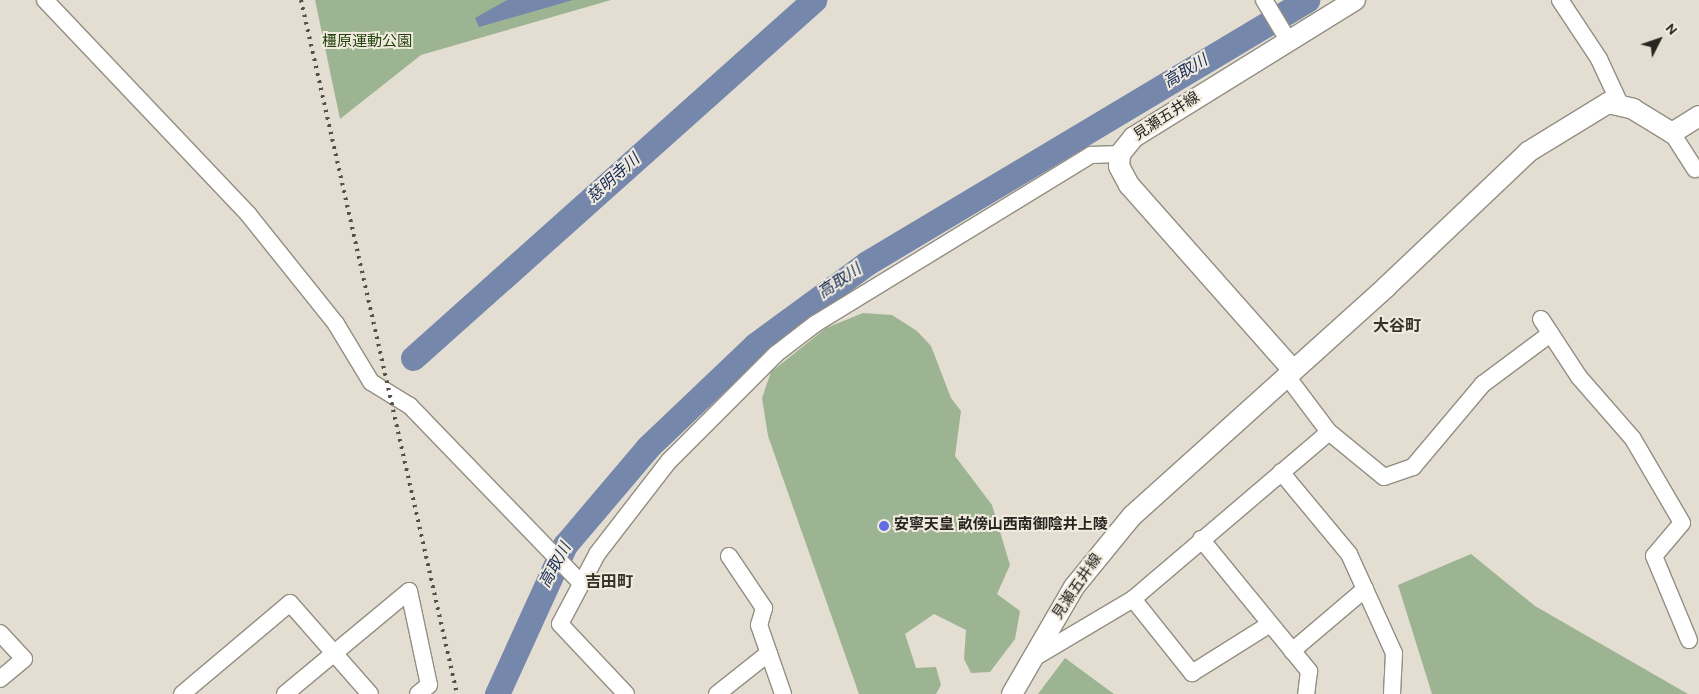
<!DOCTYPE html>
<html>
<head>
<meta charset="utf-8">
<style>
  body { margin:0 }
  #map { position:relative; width:1699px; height:694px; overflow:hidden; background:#e3ded1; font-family:Overpass,"Noto Sans JP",sans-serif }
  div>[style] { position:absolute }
  .green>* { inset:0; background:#9db492 }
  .water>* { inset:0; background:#7587ab }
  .river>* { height:25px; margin:-12.5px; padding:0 12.5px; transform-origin:12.5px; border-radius:12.5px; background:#7587ab }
  .roads { filter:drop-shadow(1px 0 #938e82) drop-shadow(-1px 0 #938e82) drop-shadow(0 1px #938e82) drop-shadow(0 -1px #938e82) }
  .minor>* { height:16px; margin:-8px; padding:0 8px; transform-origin:8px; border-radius:8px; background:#fff }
  .major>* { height:20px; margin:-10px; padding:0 10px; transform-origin:10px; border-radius:10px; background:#fff }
  .rail>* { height:4px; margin-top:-2px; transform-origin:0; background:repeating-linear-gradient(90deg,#53514a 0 2.5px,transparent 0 7.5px) }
  .dots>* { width:14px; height:14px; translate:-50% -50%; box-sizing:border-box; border:2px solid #f0ebde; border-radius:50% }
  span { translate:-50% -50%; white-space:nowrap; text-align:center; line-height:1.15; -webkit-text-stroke:4px #f0ebde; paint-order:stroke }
  .park-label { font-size:15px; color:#22420d }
  .street-label { font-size:15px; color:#272520 }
  .poi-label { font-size:15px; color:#272520; font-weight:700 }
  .left { translate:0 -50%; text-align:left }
  .water-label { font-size:16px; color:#142957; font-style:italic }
  .neighbourhood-label { font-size:16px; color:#363228; font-weight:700 }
  .north { position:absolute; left:1634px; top:15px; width:50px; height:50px; -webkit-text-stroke:4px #f0ebde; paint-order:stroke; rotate:49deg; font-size:14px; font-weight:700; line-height:20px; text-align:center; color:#272520 }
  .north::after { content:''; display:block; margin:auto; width:18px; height:22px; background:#272520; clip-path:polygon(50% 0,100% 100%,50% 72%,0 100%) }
</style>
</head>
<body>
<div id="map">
  <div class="green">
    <i style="clip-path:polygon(315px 0,611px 0,421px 55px,340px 119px)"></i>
    <i style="clip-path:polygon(863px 313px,892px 315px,917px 331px,931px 346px,951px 398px,961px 411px,955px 456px,992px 505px,1010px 565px,997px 594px,1020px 611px,1015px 639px,990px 672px,971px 673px,964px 659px,966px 630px,934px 614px,905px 634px,916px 668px,936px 667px,941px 685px,936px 694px,859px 694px,768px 436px,762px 398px,771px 372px,826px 328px)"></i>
    <i style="clip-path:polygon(1471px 554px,1535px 606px,1688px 694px,1432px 694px,1398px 585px)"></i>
    <i style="clip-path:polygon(1065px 658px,1114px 694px,1038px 694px)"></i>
  </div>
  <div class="water">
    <i style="clip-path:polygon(507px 0,573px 0,479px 27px,475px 18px)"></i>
  </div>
  <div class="river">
    <i style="left:413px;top:358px;width:538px;rotate:-41.76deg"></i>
    <i style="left:497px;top:694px;width:164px;rotate:-65.5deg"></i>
    <i style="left:565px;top:545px;width:128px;rotate:-49.7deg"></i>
    <i style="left:648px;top:447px;width:148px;rotate:-43.6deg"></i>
    <i style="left:755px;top:345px;width:139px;rotate:-36.2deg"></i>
    <i style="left:867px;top:263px;width:513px;rotate:-30.87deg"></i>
  </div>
  <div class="roads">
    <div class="minor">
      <i style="left:45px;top:0;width:295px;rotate:46.5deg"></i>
      <i style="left:248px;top:214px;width:141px;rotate:51.3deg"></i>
      <i style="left:336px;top:324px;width:68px;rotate:58.9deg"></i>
      <i style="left:371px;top:382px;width:46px;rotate:31.6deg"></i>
      <i style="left:410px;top:406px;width:243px;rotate:46deg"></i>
      <i style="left:1264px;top:0;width:47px;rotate:59deg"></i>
      <i style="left:1560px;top:0;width:71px;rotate:56.5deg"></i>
      <i style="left:1599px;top:59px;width:50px;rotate:65deg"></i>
      <i style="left:1672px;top:133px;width:43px;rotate:57.4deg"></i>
      <i style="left:1541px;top:319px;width:69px;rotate:56.8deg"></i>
      <i style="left:1579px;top:377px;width:82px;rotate:48.9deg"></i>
      <i style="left:1633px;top:439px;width:97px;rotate:59.7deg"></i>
      <i style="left:1682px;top:523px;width:43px;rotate:130.3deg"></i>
      <i style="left:1654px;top:556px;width:91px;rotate:67.4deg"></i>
      <i style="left:1286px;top:375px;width:71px;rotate:53deg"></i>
      <i style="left:1329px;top:432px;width:71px;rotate:39.3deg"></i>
      <i style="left:1384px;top:477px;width:31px;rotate:-19deg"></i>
      <i style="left:1413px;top:467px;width:109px;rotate:-49.9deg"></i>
      <i style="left:1483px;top:384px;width:84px;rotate:-36.7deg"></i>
      <i style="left:1281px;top:472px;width:107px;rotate:50.3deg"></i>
      <i style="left:1349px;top:554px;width:109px;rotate:65.6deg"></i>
      <i style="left:1394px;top:653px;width:41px;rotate:92.8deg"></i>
      <i style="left:1201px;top:539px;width:171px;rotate:50.7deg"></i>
      <i style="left:1309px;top:671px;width:23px;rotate:97deg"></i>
      <i style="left:729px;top:556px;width:63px;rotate:56.1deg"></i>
      <i style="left:764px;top:608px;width:18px;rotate:106deg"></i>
      <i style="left:759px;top:625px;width:73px;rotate:70.8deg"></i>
      <i style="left:1133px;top:599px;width:95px;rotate:51.4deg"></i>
      <i style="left:1192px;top:673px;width:92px;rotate:-32.1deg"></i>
      <i style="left:0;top:633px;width:35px;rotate:47deg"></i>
      <i style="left:24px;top:659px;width:31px;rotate:140deg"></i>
      <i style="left:1292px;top:651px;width:96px;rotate:-40.3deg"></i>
      <i style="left:1037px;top:656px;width:112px;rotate:-30.7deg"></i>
      <i style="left:1133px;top:599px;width:257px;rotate:-40.4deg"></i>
      <i style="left:182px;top:694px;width:141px;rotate:-40.1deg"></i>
      <i style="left:290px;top:603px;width:121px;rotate:48.7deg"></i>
      <i style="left:285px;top:694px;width:161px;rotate:-39.7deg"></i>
      <i style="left:409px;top:591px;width:96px;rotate:78deg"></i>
      <i style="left:429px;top:685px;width:14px;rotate:141deg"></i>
      <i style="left:626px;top:694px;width:96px;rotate:-133.3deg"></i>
      <i style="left:560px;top:624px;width:79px;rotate:-62.1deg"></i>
      <i style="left:597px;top:554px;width:118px;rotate:-52.3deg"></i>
      <i style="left:669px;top:461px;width:151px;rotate:-45deg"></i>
      <i style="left:776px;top:354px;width:49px;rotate:-37.6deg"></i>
      <i style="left:815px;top:324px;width:324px;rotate:-31.5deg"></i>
      <i style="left:1091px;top:155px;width:29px;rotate:-2deg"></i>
      <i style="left:717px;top:694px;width:66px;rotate:-38.3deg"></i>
    </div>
    <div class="major">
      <i style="left:1292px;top:369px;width:246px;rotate:-131.5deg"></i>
      <i style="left:1129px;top:185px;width:21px;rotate:-118deg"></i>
      <i style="left:1119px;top:166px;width:12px;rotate:-85deg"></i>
      <i style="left:1120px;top:154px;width:22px;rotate:-51deg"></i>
      <i style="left:1134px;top:137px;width:260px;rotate:-31.8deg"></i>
      <i style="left:1012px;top:694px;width:124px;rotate:-59.9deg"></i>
      <i style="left:1074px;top:587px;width:92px;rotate:-50.8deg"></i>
      <i style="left:1132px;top:516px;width:343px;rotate:-42deg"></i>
      <i style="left:1387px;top:286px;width:195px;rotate:-43.5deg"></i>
      <i style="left:1528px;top:152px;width:94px;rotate:-31.5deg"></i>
      <i style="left:1608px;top:103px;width:26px;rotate:13deg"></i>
      <i style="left:1633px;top:109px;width:46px;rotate:31.6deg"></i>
      <i style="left:1672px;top:133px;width:32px;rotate:-32deg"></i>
    </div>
  </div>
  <div class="rail">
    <i style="left:301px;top:0;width:711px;rotate:77.33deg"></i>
  </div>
  <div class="dots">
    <i style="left:884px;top:526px;background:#616de5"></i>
  </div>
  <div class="park-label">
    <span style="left:367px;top:43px">橿原運動公園</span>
  </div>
  <div class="street-label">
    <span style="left:1167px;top:117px;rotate:-33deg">見瀬五井線</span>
    <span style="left:1078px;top:587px;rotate:-56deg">見瀬五井線</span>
  </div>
  <div class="poi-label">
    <span class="left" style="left:894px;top:526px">安寧天皇 畝傍山西南御陰井上陵</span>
  </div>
  <div class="water-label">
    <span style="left:1186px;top:72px;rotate:-31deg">高取川</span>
    <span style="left:614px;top:179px;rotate:-42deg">慈明寺川</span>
    <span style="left:840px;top:282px;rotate:-34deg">高取川</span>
    <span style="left:556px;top:566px;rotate:-61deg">高取川</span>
  </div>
  <div class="neighbourhood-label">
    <span style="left:1397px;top:327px">大谷町</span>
    <span style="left:609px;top:583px">吉田町</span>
  </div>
  <div class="north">N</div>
</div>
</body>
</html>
